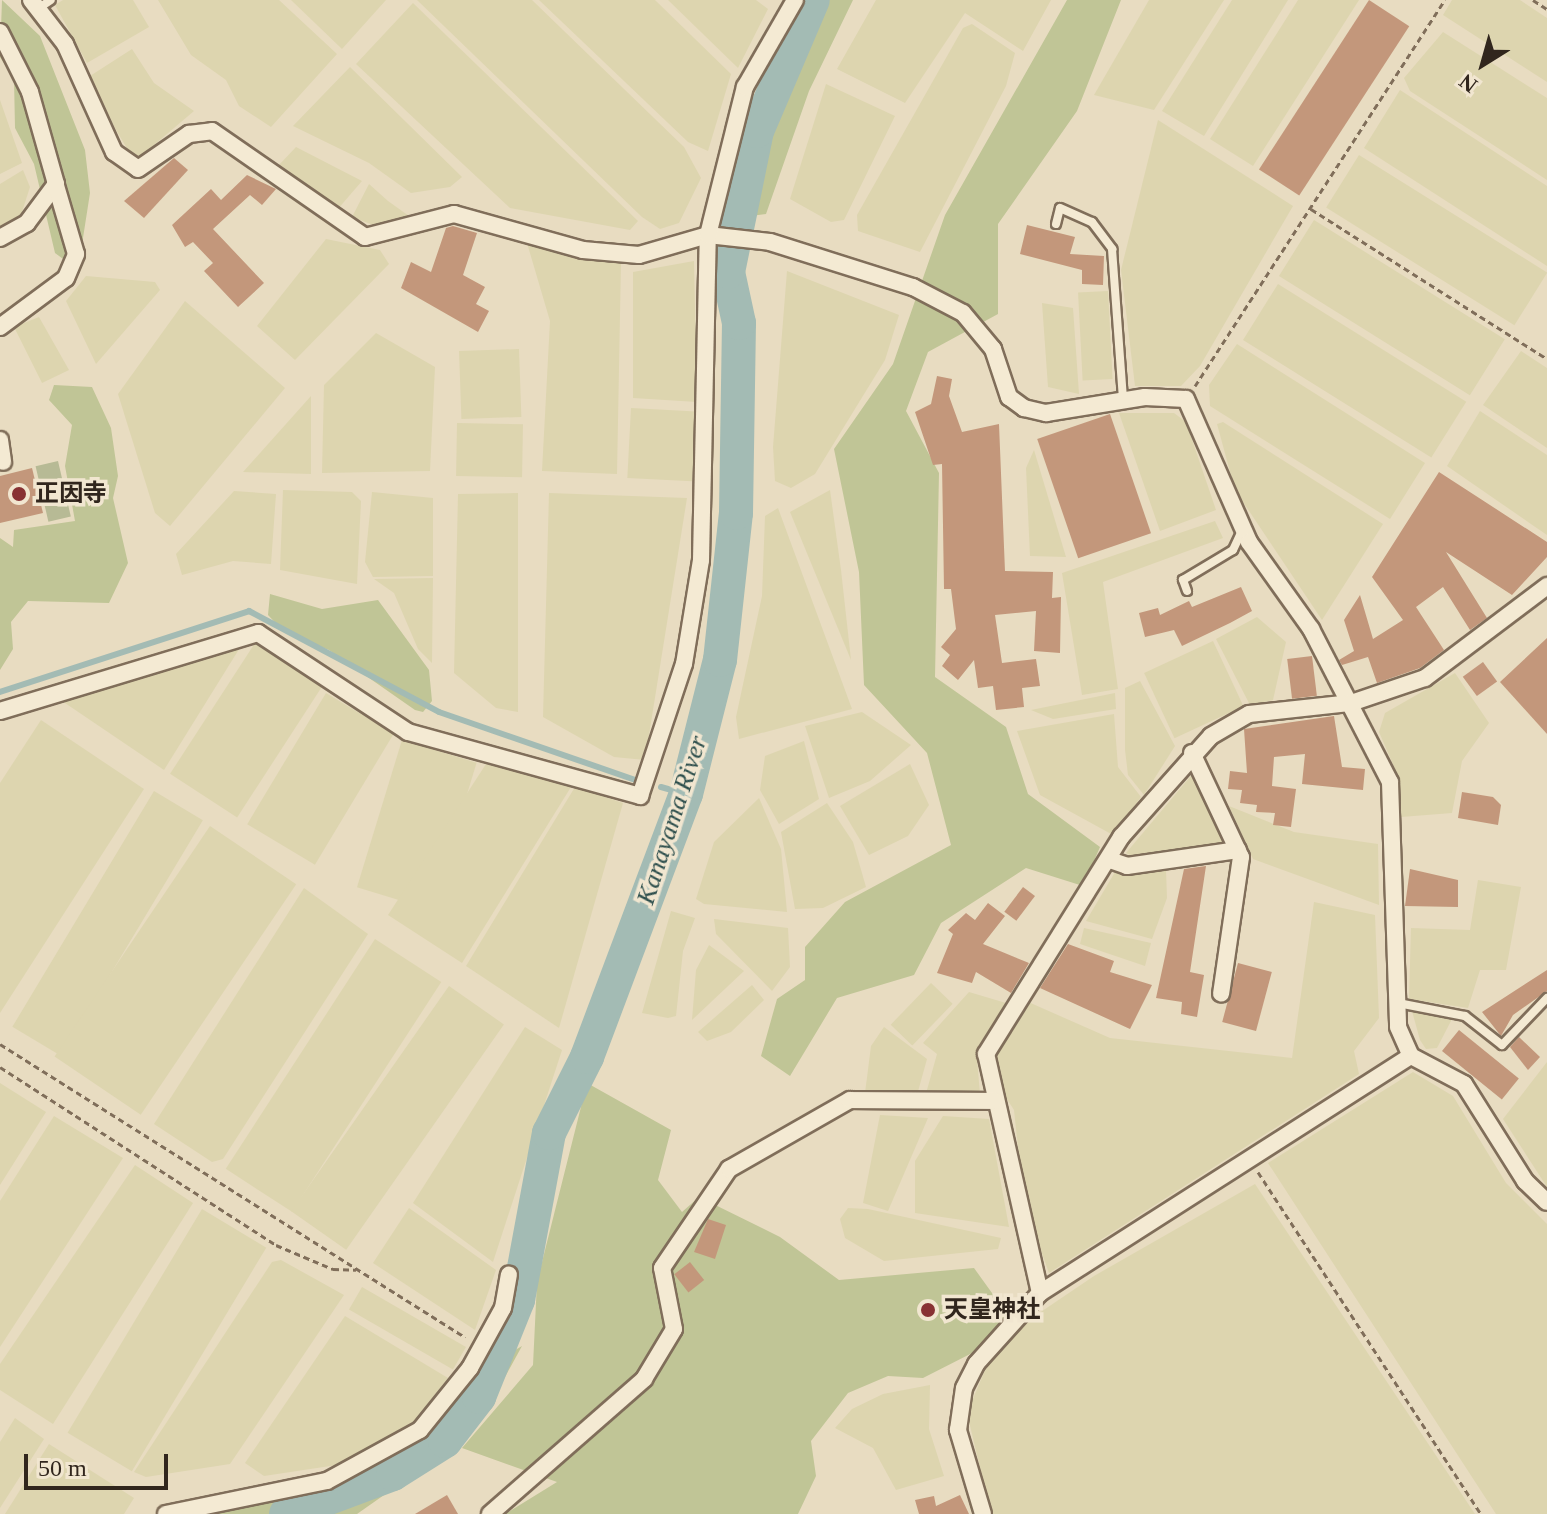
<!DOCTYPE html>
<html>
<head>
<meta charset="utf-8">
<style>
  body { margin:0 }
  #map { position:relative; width:1547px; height:1514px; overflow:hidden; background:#e8dcc1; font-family:"Times New Roman","Noto Sans JP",serif }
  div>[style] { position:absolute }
  .farmland>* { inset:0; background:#ddd5af; transform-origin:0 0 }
  .green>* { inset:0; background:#c0c596 }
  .cemetery>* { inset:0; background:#b7ba95; transform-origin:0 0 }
  .stream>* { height:6px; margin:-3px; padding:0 3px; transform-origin:3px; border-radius:3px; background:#a3bbb4 }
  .river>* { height:34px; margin:-17px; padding:0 17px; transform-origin:17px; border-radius:17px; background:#a3bbb4 }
  .building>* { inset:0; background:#c3977b; transform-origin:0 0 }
  .path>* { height:3px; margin-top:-1.5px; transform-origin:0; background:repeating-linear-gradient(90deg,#806e5a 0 6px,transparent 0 10px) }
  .roads { filter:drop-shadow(2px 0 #806e5a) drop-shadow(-2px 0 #806e5a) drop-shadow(0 2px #806e5a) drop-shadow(0 -2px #806e5a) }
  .service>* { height:8px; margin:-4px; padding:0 4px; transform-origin:4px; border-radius:4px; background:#f4ead3 }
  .minor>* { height:16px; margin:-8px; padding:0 8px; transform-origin:8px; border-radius:8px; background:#f4ead3 }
  .dots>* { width:22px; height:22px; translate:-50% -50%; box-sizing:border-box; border:4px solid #f1e6d0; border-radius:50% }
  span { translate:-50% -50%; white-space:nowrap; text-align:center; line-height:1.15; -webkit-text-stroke:7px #f1e6d0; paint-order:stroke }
  .poi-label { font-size:24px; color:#31261d; font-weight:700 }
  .left { translate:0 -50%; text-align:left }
  .water-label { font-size:26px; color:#2e4f4d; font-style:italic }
  .north { position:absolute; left:1443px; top:24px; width:80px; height:80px; -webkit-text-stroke:6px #f1e6d0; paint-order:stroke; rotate:217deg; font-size:22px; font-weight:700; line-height:32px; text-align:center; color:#31261d }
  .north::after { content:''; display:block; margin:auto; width:28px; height:36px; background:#31261d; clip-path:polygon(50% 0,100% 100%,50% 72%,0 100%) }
  .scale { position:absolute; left:24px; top:1454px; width:144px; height:36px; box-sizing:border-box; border:4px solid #31261d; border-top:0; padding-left:10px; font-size:24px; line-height:28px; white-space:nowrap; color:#31261d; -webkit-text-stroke:6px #f1e6d0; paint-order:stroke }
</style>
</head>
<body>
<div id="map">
  <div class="farmland">
    <i style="clip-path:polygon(63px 0,133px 0,149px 27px,87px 63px,55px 5px)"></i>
    <i style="clip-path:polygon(158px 0,279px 0,337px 54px,271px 127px,239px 106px,226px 80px,191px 55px)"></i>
    <i style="clip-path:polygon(291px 0,386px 0,342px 49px)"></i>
    <i style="clip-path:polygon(417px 0,532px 0,684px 147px,701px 178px,679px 223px,660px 229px,642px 217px)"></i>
    <i style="clip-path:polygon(539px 0,655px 0,731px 74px,708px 151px,688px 142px)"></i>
    <i style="clip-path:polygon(668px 0,756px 0,768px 9px,738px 68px)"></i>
    <i style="clip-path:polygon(876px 0,1051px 0,1023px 51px,965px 13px,905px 103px,837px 69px)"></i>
    <i style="clip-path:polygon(1149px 0,1224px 0,1154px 110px,1094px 95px)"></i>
    <i style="clip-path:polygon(1232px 0,1288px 0,1204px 136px,1162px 111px)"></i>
    <i style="clip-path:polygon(1298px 0,1359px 0,1253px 166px,1210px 139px)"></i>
    <i style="clip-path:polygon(1452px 0,1520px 0,1547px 18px,1547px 82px,1443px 15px)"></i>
    <i style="clip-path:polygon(413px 3px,638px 221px,630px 230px,510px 208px,356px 64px)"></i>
    <i style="clip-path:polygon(972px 24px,1015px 53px,1006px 86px,920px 252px,858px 231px,857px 215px,963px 28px)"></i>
    <i style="clip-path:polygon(1443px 32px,1547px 98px,1547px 180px,1410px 91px,1404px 78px)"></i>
    <i style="clip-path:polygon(132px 49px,154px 83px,194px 111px,141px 156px,131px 155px,116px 130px,90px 76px)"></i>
    <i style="clip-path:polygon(350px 67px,462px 177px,450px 187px,411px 193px,369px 163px,293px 126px)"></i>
    <i style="clip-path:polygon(826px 84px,895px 116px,844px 220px,831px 222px,790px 199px)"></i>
    <i style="clip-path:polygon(1400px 90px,1547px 186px,1547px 266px,1364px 148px)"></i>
    <i style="clip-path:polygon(0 100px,22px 163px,0 174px)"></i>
    <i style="clip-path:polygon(1158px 120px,1293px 206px,1200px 366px,1181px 386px,1135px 386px,1121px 270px)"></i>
    <i style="clip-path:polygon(296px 147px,362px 181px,337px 210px,278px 166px)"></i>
    <i style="left:1359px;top:155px;width:222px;height:62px;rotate:32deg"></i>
    <i style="clip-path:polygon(23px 170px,30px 187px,20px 218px,0 227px,0 184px)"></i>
    <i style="clip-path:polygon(369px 184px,388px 201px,409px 216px,376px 226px,352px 217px)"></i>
    <i style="left:1314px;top:220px;width:225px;height:66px;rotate:32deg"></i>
    <i style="clip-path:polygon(326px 239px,380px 250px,389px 264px,295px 360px,257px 326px)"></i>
    <i style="clip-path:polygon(527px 243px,621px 262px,617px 474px,542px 471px,550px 321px)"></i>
    <i style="clip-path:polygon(694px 261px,697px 402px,633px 398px,633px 272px)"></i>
    <i style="clip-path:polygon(787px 271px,899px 315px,885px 360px,815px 474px,791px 488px,775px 481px,773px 447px)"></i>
    <i style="clip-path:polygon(86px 276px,155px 282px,160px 290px,96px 364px,66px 301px)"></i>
    <i style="left:1278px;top:284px;width:222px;height:66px;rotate:32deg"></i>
    <i style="left:1108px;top:291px;width:88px;height:30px;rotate:87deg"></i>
    <i style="clip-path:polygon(185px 301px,285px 388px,170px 526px,155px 513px,118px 394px)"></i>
    <i style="clip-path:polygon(1042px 303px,1073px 308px,1079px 394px,1048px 387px)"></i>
    <i style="clip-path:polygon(39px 317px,69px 370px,42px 383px,14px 327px)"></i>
    <i style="clip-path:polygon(376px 333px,435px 367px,430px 471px,322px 473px,324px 385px)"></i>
    <i style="clip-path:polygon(1237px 344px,1425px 463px,1390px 519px,1210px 406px,1209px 385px)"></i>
    <i style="left:519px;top:349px;width:68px;height:60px;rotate:88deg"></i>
    <i style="clip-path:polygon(1521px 351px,1547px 368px,1547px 448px,1483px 405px)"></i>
    <i style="clip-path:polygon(311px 396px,311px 474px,243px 472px)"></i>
    <i style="left:631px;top:408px;width:65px;height:70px;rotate:3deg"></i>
    <i style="clip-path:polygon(1480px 411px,1547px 455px,1547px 535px,1447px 466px)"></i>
    <i style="clip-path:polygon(1119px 413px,1174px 413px,1186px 422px,1216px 510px,1160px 531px)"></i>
    <i style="clip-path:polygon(1223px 422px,1383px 524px,1322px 620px,1235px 490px,1217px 424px)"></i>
    <i style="left:457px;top:423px;width:66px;height:53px;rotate:1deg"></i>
    <i style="clip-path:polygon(1034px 450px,1066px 557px,1030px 556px,1026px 468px)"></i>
    <i style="clip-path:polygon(283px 490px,352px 492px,361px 501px,357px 584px,280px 570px)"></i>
    <i style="clip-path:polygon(830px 490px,841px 570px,851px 660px,790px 512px)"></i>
    <i style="clip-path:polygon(234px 491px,276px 494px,271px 564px,233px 561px,182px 575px,176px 554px)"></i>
    <i style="clip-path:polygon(372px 492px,433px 498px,433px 576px,373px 577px,365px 562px)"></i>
    <i style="clip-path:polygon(518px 493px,518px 712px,496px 708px,454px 673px,458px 494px)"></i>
    <i style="clip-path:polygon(549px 493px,687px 498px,645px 760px,614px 757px,543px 717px)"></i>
    <i style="clip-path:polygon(778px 508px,852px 709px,739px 739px,736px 717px,762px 596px,765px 516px)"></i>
    <i style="clip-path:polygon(1215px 521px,1223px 538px,1103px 582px,1118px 689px,1082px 695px,1062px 573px)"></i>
    <i style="clip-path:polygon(433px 578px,432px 663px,418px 649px,394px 593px,374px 579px)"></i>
    <i style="clip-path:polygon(1257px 617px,1286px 642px,1273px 700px,1250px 705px,1216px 639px)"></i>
    <i style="left:1213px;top:641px;width:72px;height:76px;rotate:65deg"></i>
    <i style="clip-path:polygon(235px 642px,241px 646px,164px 770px,62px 701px)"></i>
    <i style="left:255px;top:643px;width:80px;height:156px;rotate:33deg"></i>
    <i style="clip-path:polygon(1455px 673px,1489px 723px,1462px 761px,1452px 813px,1401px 817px,1398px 776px,1379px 732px,1385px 713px)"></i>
    <i style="clip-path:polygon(1140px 681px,1175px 746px,1144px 795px,1128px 775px,1125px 750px,1125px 688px)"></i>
    <i style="left:326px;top:693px;width:79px;height:153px;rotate:31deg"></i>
    <i style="clip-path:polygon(1115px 693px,1116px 709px,1053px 719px,1031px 710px)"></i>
    <i style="clip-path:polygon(862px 712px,911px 745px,870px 781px,829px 798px,805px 726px)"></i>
    <i style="clip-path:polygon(1114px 714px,1118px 767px,1141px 797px,1113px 835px,1040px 795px,1017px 731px)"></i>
    <i style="clip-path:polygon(41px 720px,144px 789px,0 1013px,0 783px)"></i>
    <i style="left:402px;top:740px;width:78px;height:154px;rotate:17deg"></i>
    <i style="clip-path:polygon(804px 741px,819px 799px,779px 824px,760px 790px,765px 756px)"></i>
    <i style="clip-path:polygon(486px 764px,571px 787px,462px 963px,388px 915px)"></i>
    <i style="clip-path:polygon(910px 764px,929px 805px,908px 836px,869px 855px,840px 806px)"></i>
    <i style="clip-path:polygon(1195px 771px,1229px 846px,1136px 858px,1126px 853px)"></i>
    <i style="clip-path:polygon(575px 787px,623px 803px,559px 1028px,466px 966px)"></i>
    <i style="left:154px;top:791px;width:57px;height:275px;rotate:31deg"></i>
    <i style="clip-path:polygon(759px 798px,781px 849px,787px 912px,704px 904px,696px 899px,714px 842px)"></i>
    <i style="clip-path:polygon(827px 803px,853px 842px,866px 887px,823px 908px,795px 909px,781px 832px)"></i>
    <i style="clip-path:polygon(1229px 806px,1294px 832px,1378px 844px,1379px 905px,1253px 859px)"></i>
    <i style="left:210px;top:826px;width:104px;height:278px;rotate:34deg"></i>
    <i style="clip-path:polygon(1118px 867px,1166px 870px,1167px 898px,1152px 939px,1086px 921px)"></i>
    <i style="clip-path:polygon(1478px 880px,1521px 887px,1506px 970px,1480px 970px,1468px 1008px,1409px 999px,1411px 928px,1470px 930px)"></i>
    <i style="clip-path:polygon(304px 888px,368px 934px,223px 1159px,212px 1162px,154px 1124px)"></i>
    <i style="clip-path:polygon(1314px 902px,1375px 915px,1379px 1018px,1354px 1051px,1359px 1074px,1049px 1273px,1024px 1203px,1014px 1110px,992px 1076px,996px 1041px,1026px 1001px,1110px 1038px,1292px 1058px)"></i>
    <i style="clip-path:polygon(671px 911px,695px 918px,683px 951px,676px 1016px,668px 1018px,642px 1013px)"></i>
    <i style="clip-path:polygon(714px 919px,788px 928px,790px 967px,772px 991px,716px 934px)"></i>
    <i style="clip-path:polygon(1084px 928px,1151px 943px,1145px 966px,1080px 944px)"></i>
    <i style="left:375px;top:939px;width:79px;height:274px;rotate:33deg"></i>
    <i style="clip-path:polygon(709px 945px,744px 971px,692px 1020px,696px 970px)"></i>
    <i style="left:931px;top:983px;width:30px;height:58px;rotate:44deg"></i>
    <i style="clip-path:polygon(752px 985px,764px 1000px,731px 1032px,707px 1041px,698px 1032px)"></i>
    <i style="left:449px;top:986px;width:67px;height:275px;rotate:35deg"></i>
    <i style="clip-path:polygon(969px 992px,1006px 1003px,977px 1059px,980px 1094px,925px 1097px,937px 1054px,923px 1043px)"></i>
    <i style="clip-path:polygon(1412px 1011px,1452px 1019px,1437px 1048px,1426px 1049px,1420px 1040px)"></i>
    <i style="clip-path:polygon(525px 1027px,562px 1050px,493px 1262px,413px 1203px)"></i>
    <i style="clip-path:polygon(884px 1027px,927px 1059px,917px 1095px,865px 1093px,871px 1046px)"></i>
    <i style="clip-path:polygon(1547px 1062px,1547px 1187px,1503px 1119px)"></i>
    <i style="clip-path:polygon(1413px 1072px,1453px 1096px,1506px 1183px,1547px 1224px,1547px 1514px,1496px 1514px,1268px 1163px)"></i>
    <i style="clip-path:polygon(0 1083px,46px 1112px,0 1185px)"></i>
    <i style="clip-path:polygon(880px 1115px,928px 1118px,888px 1211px,863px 1203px)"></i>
    <i style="clip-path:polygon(54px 1116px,123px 1158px,0 1347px,0 1201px)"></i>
    <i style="clip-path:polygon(943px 1116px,989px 1119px,1009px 1227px,915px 1213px,915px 1161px)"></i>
    <i style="clip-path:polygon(135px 1165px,193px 1203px,53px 1424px,0 1390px,0 1364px)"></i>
    <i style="clip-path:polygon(1255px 1184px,1475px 1514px,991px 1514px,967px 1413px,988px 1363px,1023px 1324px,1094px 1276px)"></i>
    <i style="clip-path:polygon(409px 1208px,496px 1270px,475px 1330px,373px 1263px)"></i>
    <i style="clip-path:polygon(848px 1208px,868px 1209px,1001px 1238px,998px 1249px,884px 1261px,845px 1238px,840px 1219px)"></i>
    <i style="left:202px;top:1209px;width:75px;height:261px;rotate:31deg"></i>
    <i style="clip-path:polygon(281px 1260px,344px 1295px,230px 1464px,146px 1477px,134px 1472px,272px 1262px)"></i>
    <i style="left:362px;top:1287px;width:120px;height:26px;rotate:30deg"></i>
    <i style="clip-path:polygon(345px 1316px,448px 1378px,407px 1431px,350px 1463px,264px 1476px,245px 1463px)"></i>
    <i style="clip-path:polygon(930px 1385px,929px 1429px,944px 1476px,896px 1490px,873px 1448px,835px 1428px,852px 1409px,883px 1394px)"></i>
    <i style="clip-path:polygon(15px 1418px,44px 1439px,0 1508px,0 1442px)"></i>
    <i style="clip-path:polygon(49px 1444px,134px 1498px,124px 1514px,5px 1514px)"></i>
  </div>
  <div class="green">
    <i style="clip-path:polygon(2px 0,40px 36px,85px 150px,90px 193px,78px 270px,55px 253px,34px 164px,15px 128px,14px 79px,0 57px)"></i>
    <i style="clip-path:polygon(803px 0,853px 0,809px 91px,766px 214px,727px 219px,760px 86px)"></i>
    <i style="clip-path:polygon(1067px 0,1121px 0,1077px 111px,998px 224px,998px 314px,928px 352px,906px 411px,939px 473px,935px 677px,1006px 727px,1028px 794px,1100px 847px,1083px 886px,1026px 868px,941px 923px,914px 975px,837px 998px,790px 1076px,761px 1056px,777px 999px,805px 980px,805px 947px,845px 902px,951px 845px,927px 753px,864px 685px,859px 572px,834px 449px,893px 364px,945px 215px)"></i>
    <i style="clip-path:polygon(54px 385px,92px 387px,111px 428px,118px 476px,113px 498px,128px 563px,109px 603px,28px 601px,11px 622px,13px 649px,0 670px,0 538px,13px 547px,14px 530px,75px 521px,65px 466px,72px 425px,49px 400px)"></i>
    <i style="clip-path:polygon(270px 594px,322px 609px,378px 600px,429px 670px,432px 701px,423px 712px,415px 710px,329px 650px,284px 632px,268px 615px)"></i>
    <i style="clip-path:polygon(587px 1083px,671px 1130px,658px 1180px,682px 1212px,699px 1197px,780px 1237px,839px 1280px,974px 1268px,1010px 1318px,980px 1349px,923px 1378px,888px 1376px,848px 1393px,811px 1441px,816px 1476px,798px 1514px,505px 1514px,557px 1482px,462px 1448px,533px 1365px,537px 1282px)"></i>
    <i style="clip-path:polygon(522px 1346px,489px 1406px,444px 1453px,357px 1514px,194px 1514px,340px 1486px,384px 1467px,420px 1448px,478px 1372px)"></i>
  </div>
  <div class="cemetery">
    <i style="left:58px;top:461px;width:57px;height:23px;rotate:77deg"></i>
  </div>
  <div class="stream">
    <i style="left:0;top:692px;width:262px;rotate:-18deg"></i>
    <i style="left:249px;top:611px;width:215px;rotate:28deg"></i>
    <i style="left:439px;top:712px;width:207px;rotate:19.1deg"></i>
    <i style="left:661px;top:787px;width:26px;rotate:16deg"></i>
  </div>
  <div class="river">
    <i style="left:286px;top:1514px;width:114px;rotate:-20.5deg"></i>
    <i style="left:393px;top:1474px;width:62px;rotate:-32.4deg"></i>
    <i style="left:445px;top:1441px;width:56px;rotate:-52.3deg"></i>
    <i style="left:479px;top:1397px;width:105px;rotate:-68.1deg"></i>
    <i style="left:518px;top:1300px;width:170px;rotate:-79.5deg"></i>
    <i style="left:549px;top:1133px;width:85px;rotate:-63.4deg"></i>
    <i style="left:587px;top:1057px;width:281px;rotate:-69.4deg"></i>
    <i style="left:686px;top:794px;width:138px;rotate:-75.8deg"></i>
    <i style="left:720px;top:660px;width:148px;rotate:-83.8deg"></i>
    <i style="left:736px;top:513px;width:190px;rotate:-89.1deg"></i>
    <i style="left:739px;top:323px;width:52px;rotate:-102.2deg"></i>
    <i style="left:728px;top:272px;width:144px;rotate:-78.4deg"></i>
    <i style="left:757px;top:131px;width:142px;rotate:-66.9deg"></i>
  </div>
  <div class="building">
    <i style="left:1369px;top:0;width:48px;height:202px;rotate:33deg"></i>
    <i style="clip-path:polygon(174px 158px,188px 170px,144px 218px,124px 201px)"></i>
    <i style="clip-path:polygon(247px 175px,276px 189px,262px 205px,250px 195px,213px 229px,264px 283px,238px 307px,204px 271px,213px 263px,193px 242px,185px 247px,172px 225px,211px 189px,221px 200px)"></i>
    <i style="clip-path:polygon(1027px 225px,1075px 237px,1070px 254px,1104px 256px,1103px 285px,1082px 284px,1082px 270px,1020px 254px)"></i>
    <i style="clip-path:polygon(453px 226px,477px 233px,463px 275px,485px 287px,476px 304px,489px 311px,478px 332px,401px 288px,411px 262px,431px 272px,446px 228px)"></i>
    <i style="clip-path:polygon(937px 376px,952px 379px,949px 396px,962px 432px,999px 424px,1005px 571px,1053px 572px,1052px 598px,1061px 597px,1060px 653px,1034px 651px,1036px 611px,995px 615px,1002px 663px,1036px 659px,1040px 686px,1022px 688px,1024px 707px,996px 710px,993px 686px,978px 688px,974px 660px,958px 680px,942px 666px,950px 655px,941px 647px,956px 629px,951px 589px,944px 589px,942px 464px,933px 465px,915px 412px,931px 404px)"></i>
    <i style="left:1110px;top:414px;width:126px;height:77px;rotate:71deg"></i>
    <i style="clip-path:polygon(32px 468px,43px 513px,0 523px,0 476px)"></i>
    <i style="clip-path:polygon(1439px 472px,1547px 542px,1547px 557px,1512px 595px,1446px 552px,1487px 618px,1470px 630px,1443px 587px,1416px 607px,1444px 650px,1420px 668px,1377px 683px,1368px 657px,1342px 665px,1339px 660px,1354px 651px,1344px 620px,1360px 595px,1373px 639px,1403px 620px,1372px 577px)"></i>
    <i style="clip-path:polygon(1241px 587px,1252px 611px,1230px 623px,1182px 646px,1174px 630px,1145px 637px,1139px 613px,1158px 608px,1160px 615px,1189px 601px,1192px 607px)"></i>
    <i style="clip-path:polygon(1547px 638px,1547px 734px,1500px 682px)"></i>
    <i style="left:1312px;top:656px;width:40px;height:25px;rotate:83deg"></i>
    <i style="left:1483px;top:662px;width:24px;height:25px;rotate:54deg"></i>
    <i style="clip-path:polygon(1334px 716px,1342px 767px,1365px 769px,1363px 790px,1302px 784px,1305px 754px,1274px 757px,1272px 786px,1296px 789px,1291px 827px,1273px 825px,1275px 813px,1256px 812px,1257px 805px,1240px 803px,1242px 790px,1228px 789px,1230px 771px,1247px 773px,1244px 729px)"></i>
    <i style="clip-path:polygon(1462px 792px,1493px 797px,1501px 805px,1498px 825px,1458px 818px)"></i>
    <i style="clip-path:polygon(1206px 866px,1190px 972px,1204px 975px,1197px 1017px,1181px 1014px,1182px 1002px,1156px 998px,1184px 869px)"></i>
    <i style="clip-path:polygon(1410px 869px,1458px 880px,1458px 907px,1405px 906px)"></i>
    <i style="left:1023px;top:887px;width:15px;height:31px;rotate:37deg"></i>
    <i style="clip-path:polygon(988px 903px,1005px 916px,983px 944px,1029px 963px,1011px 993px,976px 972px,972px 983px,937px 973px,953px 934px,948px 930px,966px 913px,975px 920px)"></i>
    <i style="clip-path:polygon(1068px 944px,1114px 961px,1110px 972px,1152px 985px,1130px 1029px,1040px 988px)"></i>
    <i style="left:1238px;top:963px;width:35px;height:61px;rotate:15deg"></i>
    <i style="clip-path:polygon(1547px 970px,1547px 991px,1513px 1015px,1501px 1036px,1482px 1012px)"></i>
    <i style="left:1459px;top:1030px;width:77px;height:27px;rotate:39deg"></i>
    <i style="clip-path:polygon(1519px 1037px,1540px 1057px,1528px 1070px,1510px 1047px)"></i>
    <i style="clip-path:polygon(708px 1219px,726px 1225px,715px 1259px,694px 1252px)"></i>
    <i style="left:690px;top:1262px;width:23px;height:20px;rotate:52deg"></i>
    <i style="clip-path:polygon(447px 1495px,458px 1514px,415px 1514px)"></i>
    <i style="clip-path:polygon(960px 1495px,969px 1514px,919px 1514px,915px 1500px,934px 1496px,936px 1506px)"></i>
  </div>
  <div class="path">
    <i style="left:1533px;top:0;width:17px;rotate:33deg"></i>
    <i style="left:1311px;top:209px;width:280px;rotate:32.4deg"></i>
    <i style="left:1195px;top:386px;width:460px;rotate:-57.1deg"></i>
    <i style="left:0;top:1044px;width:550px;rotate:32.22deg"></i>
    <i style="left:0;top:1067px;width:328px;rotate:32.8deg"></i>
    <i style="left:276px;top:1245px;width:62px;rotate:22.8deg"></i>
    <i style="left:333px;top:1269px;width:23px;rotate:2deg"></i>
    <i style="left:1258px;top:1172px;width:408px;rotate:56.9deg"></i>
  </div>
  <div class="roads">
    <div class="service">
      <i style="left:39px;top:8px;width:14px;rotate:-34deg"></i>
      <i style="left:1056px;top:224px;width:16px;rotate:-76deg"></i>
      <i style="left:1060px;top:208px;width:35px;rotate:24deg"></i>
      <i style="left:1092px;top:222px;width:34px;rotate:53deg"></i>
      <i style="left:1112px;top:249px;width:151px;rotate:85.8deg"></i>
      <i style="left:1187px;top:591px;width:12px;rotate:-110deg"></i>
      <i style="left:1183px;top:580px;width:58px;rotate:-31deg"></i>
      <i style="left:1233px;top:550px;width:21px;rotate:-65deg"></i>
      <i style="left:1398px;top:1003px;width:68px;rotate:11deg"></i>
      <i style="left:1465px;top:1016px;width:47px;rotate:38.1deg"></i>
      <i style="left:1502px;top:1045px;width:65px;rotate:-46.2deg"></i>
    </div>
    <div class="minor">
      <i style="left:31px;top:0;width:56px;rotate:52.3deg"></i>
      <i style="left:65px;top:44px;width:119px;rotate:65.6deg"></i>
      <i style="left:114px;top:152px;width:29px;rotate:35deg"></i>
      <i style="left:138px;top:169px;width:62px;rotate:-34.5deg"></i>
      <i style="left:189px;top:134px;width:23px;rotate:-7deg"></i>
      <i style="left:212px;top:131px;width:186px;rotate:34.7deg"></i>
      <i style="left:365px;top:237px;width:92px;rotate:-14.5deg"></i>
      <i style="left:454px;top:214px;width:134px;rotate:15.6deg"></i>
      <i style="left:583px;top:250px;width:56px;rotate:5.1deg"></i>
      <i style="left:639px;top:255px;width:72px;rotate:-16.2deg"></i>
      <i style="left:708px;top:235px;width:62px;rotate:6.4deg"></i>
      <i style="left:770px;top:242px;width:150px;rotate:17.5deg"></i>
      <i style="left:913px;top:287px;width:56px;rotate:27.5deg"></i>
      <i style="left:963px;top:313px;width:47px;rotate:50.2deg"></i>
      <i style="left:993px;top:349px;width:51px;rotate:71.6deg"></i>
      <i style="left:1009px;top:397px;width:19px;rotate:36deg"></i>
      <i style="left:1024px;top:408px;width:23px;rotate:13deg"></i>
      <i style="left:1046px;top:413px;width:100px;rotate:-9.2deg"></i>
      <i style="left:1145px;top:397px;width:41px;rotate:2.8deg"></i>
      <i style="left:1186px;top:399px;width:156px;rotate:66.2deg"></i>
      <i style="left:1249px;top:542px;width:107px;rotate:54.5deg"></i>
      <i style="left:1311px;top:629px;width:172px;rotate:62.7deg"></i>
      <i style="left:1390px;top:782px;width:245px;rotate:88.1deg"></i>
      <i style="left:1398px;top:1027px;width:32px;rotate:66deg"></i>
      <i style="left:0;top:32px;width:67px;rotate:63.4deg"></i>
      <i style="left:30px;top:92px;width:96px;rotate:74.2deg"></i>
      <i style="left:56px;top:184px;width:49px;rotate:126.6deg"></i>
      <i style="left:27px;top:223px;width:31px;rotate:151deg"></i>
      <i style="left:0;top:327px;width:82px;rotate:-36.6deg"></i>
      <i style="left:66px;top:278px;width:26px;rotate:-67deg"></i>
      <i style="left:76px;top:254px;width:75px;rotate:-106.3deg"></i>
      <i style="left:0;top:440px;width:22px;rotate:82deg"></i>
      <i style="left:0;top:711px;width:270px;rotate:-16.8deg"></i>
      <i style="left:258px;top:633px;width:180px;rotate:33.4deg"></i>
      <i style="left:408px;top:732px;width:241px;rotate:15.4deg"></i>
      <i style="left:640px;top:796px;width:139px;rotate:-71.6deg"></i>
      <i style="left:684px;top:664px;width:105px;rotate:-80.7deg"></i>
      <i style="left:701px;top:560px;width:325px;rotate:-88.8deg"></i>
      <i style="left:708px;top:235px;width:153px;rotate:-76deg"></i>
      <i style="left:745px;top:87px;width:100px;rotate:-60.1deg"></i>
      <i style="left:1192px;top:753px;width:115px;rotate:64.8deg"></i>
      <i style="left:1241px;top:857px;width:138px;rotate:98.3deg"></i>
      <i style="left:1110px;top:860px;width:18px;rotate:19deg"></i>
      <i style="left:1127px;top:866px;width:112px;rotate:-8.2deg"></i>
      <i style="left:1040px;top:1293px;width:245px;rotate:-102.7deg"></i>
      <i style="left:986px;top:1054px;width:256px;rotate:-58.1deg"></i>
      <i style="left:1121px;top:837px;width:135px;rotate:-48.3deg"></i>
      <i style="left:1211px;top:736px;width:44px;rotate:-30.1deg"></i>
      <i style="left:1249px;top:714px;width:103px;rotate:-6.2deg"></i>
      <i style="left:1351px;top:703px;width:78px;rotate:-18.7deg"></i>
      <i style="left:1425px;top:678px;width:153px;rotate:-37deg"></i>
      <i style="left:166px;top:1514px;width:164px;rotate:-11.6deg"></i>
      <i style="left:327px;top:1481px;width:106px;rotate:-28.7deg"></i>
      <i style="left:420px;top:1430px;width:80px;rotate:-51.1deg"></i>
      <i style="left:470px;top:1368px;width:68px;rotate:-61.2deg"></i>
      <i style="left:503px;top:1308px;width:34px;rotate:-80deg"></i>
      <i style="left:490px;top:1514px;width:205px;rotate:-41.2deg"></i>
      <i style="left:644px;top:1379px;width:58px;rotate:-59deg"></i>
      <i style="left:674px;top:1329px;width:62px;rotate:-101.1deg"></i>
      <i style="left:662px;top:1268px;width:120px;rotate:-55.9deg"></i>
      <i style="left:729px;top:1169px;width:139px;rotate:-29.7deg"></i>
      <i style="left:850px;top:1100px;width:144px;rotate:0.4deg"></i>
      <i style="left:983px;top:1514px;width:88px;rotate:-106.6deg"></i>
      <i style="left:958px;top:1430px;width:42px;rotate:-81.9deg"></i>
      <i style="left:964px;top:1388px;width:27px;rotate:-63deg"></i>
      <i style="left:976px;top:1364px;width:96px;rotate:-48deg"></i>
      <i style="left:1040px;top:1293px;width:440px;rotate:-32.6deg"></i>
      <i style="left:1411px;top:1056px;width:60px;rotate:27.8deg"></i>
      <i style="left:1464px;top:1084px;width:115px;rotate:57.8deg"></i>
      <i style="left:1525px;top:1181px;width:30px;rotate:44deg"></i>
    </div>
  </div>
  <div class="dots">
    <i style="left:19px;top:494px;background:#883133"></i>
    <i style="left:928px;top:1310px;background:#883133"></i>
  </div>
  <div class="poi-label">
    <span class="left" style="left:35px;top:494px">正因寺</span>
    <span class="left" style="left:944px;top:1310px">天皇神社</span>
  </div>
  <div class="water-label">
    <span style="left:672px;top:820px;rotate:-72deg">Kanayama River</span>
  </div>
  <div class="north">N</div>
  <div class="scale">50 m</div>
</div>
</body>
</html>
